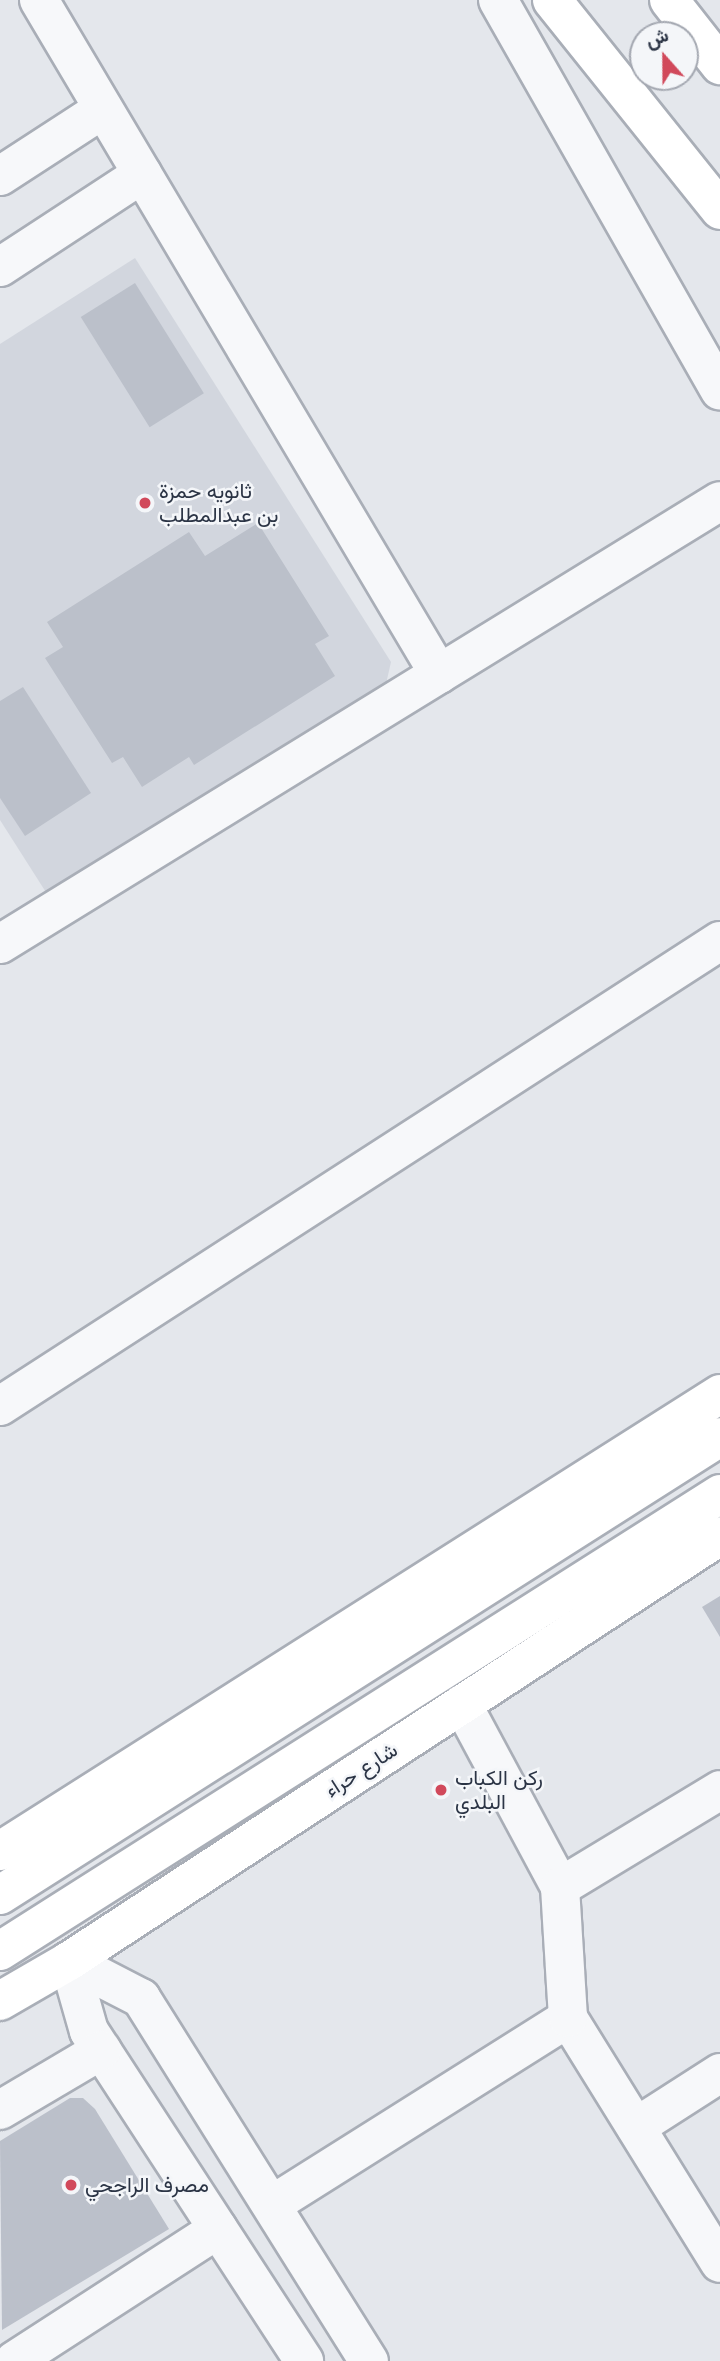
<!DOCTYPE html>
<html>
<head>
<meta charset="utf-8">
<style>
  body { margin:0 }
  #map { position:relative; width:720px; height:2361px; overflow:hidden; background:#e4e7ec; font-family:"Space Grotesk",Vazirmatn,sans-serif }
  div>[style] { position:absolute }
  .built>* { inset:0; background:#d2d6de }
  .building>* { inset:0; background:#bbc0ca; transform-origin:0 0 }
  .roads { filter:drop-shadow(2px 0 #a9aeb7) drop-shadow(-2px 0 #a9aeb7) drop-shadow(0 2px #a9aeb7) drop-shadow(0 -2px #a9aeb7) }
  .minor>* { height:38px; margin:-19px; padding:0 19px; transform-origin:19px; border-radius:19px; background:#f7f8fa }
  .major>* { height:38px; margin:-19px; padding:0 19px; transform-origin:19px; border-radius:19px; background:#fff }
  .highway>* { height:38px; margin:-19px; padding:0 19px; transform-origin:19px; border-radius:19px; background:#fff }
  .dots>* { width:19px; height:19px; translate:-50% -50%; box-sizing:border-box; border:4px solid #f4f6f9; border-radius:50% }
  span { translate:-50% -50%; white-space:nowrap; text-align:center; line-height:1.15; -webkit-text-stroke:5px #f4f6f9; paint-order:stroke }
  .poi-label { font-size:21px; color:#2b3445 }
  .left { translate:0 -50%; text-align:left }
  .street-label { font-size:21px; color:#2b3445 }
  .north { position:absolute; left:629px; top:21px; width:70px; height:70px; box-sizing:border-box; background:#f4f6f9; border:2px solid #a4a8b1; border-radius:50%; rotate:339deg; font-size:19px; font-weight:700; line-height:28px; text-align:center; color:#2b3445 }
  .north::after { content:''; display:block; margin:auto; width:24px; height:32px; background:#d1495b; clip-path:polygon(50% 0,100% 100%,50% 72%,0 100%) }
</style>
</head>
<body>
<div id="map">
  <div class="built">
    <i style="clip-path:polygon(135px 258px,391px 662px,386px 684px,49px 897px,0 820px,0 344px)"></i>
  </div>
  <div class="building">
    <i style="left:135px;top:283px;width:130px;height:64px;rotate:58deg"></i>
    <i style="clip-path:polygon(258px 523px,329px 636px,315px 644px,335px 676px,194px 765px,189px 757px,142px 787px,123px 757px,112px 763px,45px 658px,63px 647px,47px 622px,189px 532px,205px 556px)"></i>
    <i style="clip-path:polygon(23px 687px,91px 793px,25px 836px,0 798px,0 701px)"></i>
    <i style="clip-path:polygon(720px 1596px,720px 1637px,702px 1607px)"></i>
    <i style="clip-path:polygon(70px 2098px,83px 2098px,95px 2109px,169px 2229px,2px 2330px,0 2141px)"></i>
  </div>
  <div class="roads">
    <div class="minor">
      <i style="left:39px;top:0;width:784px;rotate:59.31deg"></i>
      <i style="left:498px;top:0;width:449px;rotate:60.4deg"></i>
      <i style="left:0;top:176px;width:123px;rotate:-33deg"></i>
      <i style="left:0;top:267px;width:170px;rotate:-33.2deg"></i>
      <i style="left:0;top:944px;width:845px;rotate:-31.6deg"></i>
      <i style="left:0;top:1406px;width:857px;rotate:-32.86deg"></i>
      <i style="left:462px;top:1704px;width:208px;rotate:61.8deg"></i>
      <i style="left:69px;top:1961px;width:81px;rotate:27.2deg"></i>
      <i style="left:141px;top:1998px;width:429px;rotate:57.9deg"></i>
      <i style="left:69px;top:1961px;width:73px;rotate:74.1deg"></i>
      <i style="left:89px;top:2031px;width:394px;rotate:56.9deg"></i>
      <i style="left:568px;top:2018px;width:288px;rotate:58.2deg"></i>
      <i style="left:0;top:2110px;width:118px;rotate:-30.5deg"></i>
      <i style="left:636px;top:2127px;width:100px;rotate:-32.7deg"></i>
      <i style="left:273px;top:2204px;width:349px;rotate:-32.2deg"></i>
      <i style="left:568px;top:2018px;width:131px;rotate:-93.5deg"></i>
      <i style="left:560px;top:1887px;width:187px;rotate:-31.2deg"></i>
      <i style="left:14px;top:2361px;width:243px;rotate:-32.9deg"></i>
    </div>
    <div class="major">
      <i style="left:552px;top:0;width:269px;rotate:51.3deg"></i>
      <i style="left:0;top:1851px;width:853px;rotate:-32.4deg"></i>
      <i style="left:0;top:1895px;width:853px;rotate:-32.46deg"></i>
      <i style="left:0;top:1951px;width:853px;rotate:-32.4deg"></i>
      <i style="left:0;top:2001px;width:80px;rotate:-30.1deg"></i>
      <i style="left:69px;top:1961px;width:777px;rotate:-33.14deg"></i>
    </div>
    <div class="highway">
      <i style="left:669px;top:0;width:83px;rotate:51.9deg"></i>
    </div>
  </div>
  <div class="dots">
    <i style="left:145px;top:503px;background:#d1495b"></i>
    <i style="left:441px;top:1790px;background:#d1495b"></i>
    <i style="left:71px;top:2185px;background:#d1495b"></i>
  </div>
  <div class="poi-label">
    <span class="left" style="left:159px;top:503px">ثانويه حمزة<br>بن عبدالمطلب</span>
    <span class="left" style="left:455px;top:1790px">ركن الكباب<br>البلدي</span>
    <span class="left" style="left:85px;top:2185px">مصرف الراجحي</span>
  </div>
  <div class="street-label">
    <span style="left:361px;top:1770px;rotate:-33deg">شارع حراء</span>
  </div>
  <div class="north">ش</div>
</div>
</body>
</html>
